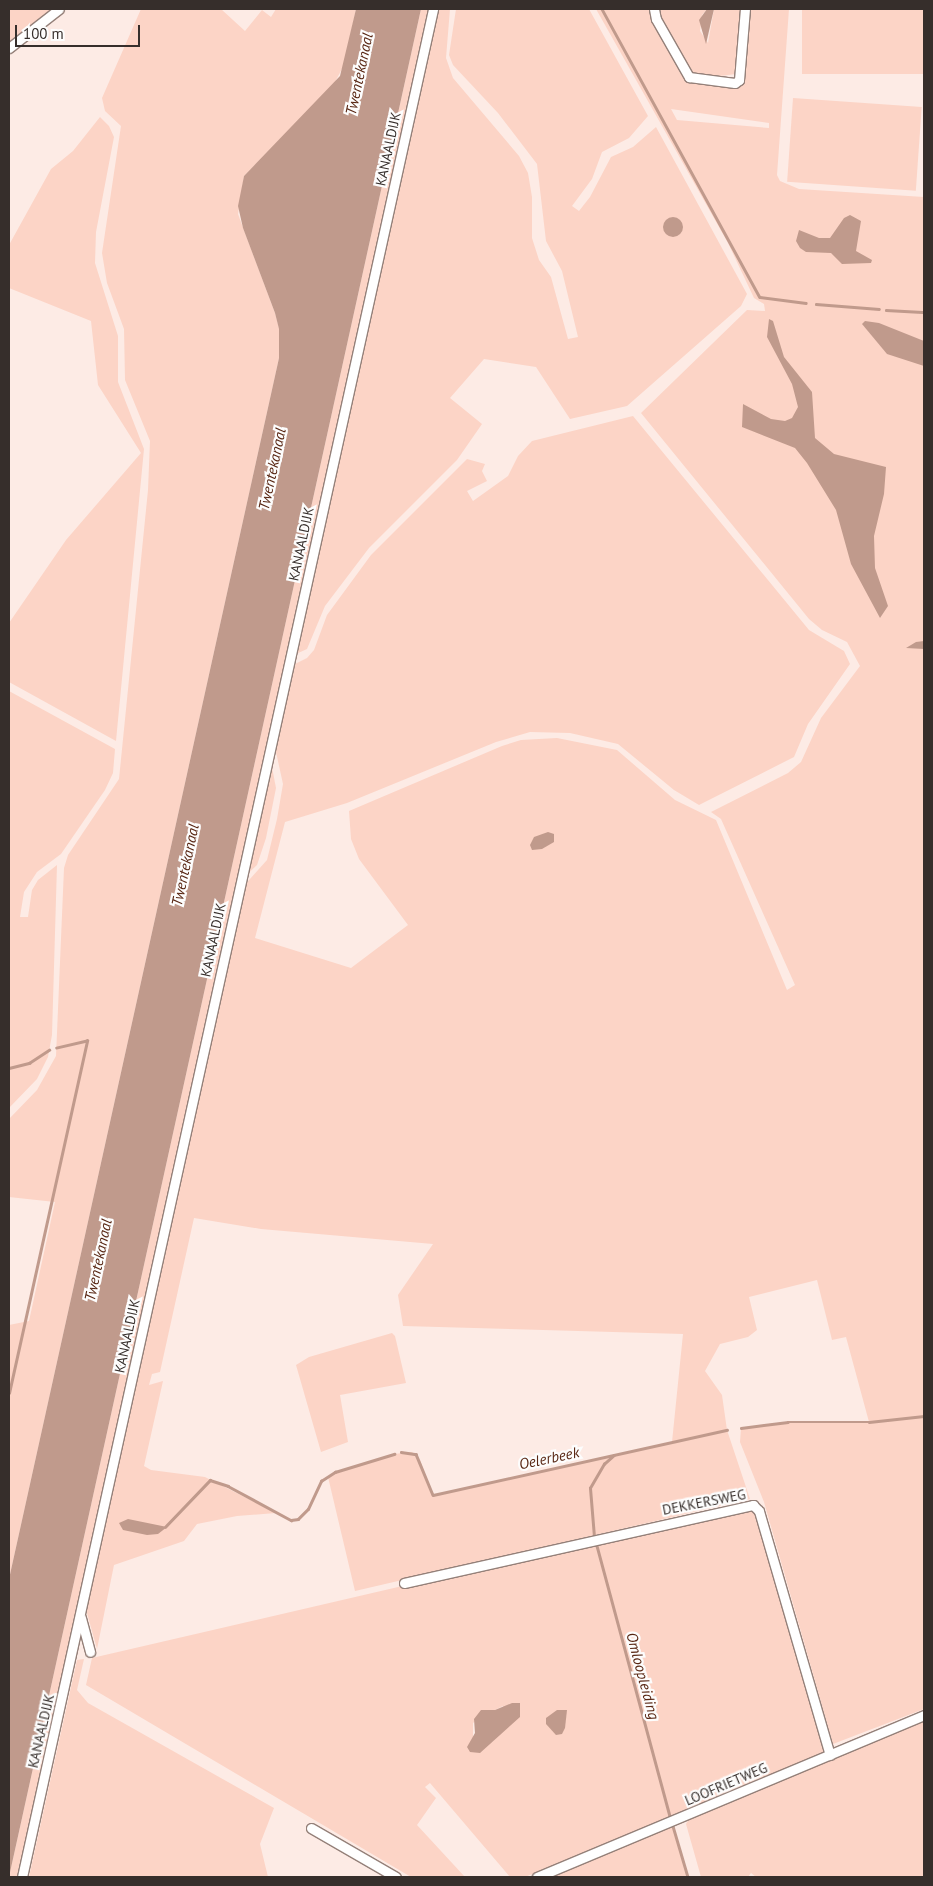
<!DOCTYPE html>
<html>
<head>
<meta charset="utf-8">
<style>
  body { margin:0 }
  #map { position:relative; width:933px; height:1886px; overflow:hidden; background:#fdebe5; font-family:"PT Sans",sans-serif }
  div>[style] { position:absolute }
  .green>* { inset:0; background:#fcd4c6; transform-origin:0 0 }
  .water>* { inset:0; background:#c09a8c }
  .round { border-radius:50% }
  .stream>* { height:2.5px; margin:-1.25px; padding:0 1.25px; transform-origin:1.25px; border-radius:1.25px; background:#c09a8c }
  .roads { filter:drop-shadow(1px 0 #948079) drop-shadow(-1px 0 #948079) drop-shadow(0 1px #948079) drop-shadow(0 -1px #948079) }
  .street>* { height:9px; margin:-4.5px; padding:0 4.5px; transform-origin:4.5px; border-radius:4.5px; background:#fff }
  span { translate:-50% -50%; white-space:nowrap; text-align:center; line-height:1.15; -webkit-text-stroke:4.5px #fdfdfd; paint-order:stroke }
  .street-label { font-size:14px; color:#362e2b }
  .water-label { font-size:15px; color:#582613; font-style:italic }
  .frame { position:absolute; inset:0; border:10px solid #362e2b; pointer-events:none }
  .scale { position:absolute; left:15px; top:25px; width:125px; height:22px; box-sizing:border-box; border:2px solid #362e2b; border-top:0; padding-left:6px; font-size:15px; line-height:18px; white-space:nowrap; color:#362e2b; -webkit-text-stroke:4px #fdfdfd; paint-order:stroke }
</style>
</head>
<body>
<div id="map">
  <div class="green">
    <i style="clip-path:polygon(9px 9px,53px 9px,9px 43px)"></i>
    <i style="clip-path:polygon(141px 9px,221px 9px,245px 31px,262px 10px,271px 17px,276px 9px,356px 9px,344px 65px,334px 84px,244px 176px,238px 214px,275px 313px,279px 328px,279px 358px,9px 1579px,9px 1325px,29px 1321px,55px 1202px,9px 1197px,9px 1119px,37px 1090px,56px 1056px,64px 868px,68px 855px,119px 779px,148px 490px,150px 441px,125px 380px,124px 329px,107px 283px,102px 253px,121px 126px,105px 111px,102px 98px)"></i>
    <i style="clip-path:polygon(421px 9px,430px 9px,215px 977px,19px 1877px,9px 1877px)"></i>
    <i style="clip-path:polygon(437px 9px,450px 9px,446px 58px,453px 78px,519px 156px,528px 173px,532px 197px,532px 238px,539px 260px,551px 277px,568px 339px,578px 337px,562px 271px,546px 241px,537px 164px,498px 113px,453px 65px,449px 55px,456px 9px,589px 9px,648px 116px,629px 138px,602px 152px,592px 179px,572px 206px,579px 211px,590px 197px,611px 157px,633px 147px,656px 127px,747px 294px,741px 306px,627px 406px,570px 419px,536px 367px,484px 359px,450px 398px,482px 424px,457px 460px,369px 548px,325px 606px,307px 649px,296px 654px,294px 651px)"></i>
    <i style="clip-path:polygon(evenodd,596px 9px,651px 9px,686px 79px,739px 85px,747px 9px,789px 9px,777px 175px,780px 181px,799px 189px,924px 197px,924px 1709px,833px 1744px,764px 1502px,740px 1442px,741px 1428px,788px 1422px,869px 1422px,846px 1337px,832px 1340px,817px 1280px,749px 1297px,757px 1330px,748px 1337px,720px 1344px,705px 1371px,722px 1395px,727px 1430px,750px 1499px,355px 1591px,328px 1477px,335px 1472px,394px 1454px,412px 1452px,420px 1460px,433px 1495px,672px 1442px,683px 1334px,403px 1326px,398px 1295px,433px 1244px,261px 1229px,194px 1218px,160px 1372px,152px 1374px,149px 1385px,163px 1381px,144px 1466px,151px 1470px,205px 1477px,276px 1513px,237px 1516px,197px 1524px,184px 1541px,114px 1565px,97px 1649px,85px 1606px,241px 889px,267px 860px,277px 819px,283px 784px,274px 743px,291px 666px,307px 658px,314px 650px,327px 615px,371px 555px,467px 459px,485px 464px,482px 471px,487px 481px,467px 491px,473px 501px,508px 476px,518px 456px,532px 441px,633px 416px,809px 630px,844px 651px,850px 664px,808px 724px,794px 757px,699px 805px,674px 790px,618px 744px,570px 733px,530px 732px,496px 742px,347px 803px,285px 822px,255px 938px,351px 968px,408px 925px,359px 859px,351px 839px,349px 811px,502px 746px,521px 740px,557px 738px,617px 750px,675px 800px,716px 820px,787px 990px,795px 985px,721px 819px,711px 812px,788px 773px,801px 762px,821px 718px,860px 666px,847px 642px,822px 630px,809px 619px,641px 413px,747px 310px,765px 311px,764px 304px,754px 298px,728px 243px,596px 9px,671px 109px,769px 123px,769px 128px,677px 120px,671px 109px)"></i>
    <i style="clip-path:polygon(659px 9px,707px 9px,702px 15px,700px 31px,708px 43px,714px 9px,742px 9px,736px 74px,711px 77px,693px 74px,658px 15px)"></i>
    <i style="left:802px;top:9px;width:122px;height:65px"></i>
    <i style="left:793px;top:98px;width:129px;height:84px;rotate:4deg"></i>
    <i style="clip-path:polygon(100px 117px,109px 126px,114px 137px,96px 232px,95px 263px,118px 336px,118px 382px,144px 449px,116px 741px,9px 682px,9px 623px,66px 540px,141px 453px,98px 385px,91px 321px,9px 288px,9px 245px,51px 169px,73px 151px)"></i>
    <i style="clip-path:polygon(9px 691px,115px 749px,113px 773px,105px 790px,61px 854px,37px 872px,24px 892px,20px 917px,28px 917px,32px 890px,38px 880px,57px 865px,52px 1035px,48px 1057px,37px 1079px,9px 1108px)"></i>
    <i style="clip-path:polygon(270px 757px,276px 788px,266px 838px,257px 865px,243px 878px)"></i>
    <i style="clip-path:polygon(392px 1333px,395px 1336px,406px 1383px,340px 1395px,348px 1442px,321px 1452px,296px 1365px,309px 1357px)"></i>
    <i style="clip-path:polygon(evenodd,755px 1509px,825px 1754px,525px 1877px,510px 1877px,430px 1783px,425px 1787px,436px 1798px,417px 1825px,465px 1877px,411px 1877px,86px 1685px,92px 1658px,596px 1541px,755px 1509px,503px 1706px,502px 1731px,492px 1742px,473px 1737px,473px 1723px,488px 1710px,495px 1710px,503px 1706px)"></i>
    <i style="clip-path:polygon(84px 1659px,77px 1690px,88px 1703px,274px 1808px,260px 1844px,268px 1877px,29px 1877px,77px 1660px)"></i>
    <i style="clip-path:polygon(924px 1721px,924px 1877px,756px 1877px,751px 1873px,748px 1877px,701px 1877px,686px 1824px,689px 1819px)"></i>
    <i style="clip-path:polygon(673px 1826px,688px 1877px,551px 1877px,579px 1865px)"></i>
  </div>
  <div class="water">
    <i style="clip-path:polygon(356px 9px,421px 9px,9px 1877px,9px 1579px,279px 358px,279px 329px,275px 313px,243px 228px,238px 206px,244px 176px,340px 76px)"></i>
    <i style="clip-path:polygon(707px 9px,714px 9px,706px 44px,699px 20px)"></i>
    <i style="clip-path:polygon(850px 215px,861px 221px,856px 251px,872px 260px,871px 263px,842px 264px,831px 253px,806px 252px,800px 248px,796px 241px,799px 230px,819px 238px,830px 238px,844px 218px)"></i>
    <i class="round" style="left:663px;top:217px;width:20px;height:20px"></i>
    <i style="clip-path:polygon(769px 319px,773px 321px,784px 357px,812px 392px,815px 438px,834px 454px,886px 467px,884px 494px,874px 536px,875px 568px,888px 606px,880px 618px,851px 564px,836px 510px,807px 463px,795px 448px,742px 427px,743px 404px,771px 419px,785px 421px,792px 418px,798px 407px,792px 384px,767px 337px)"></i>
    <i style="clip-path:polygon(865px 321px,879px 323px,924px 341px,924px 366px,887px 354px,862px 324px)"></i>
    <i style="clip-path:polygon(924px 641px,924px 649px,906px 648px,916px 642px)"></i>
    <i style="clip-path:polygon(548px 832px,554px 834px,554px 842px,542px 849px,532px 850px,530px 845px,534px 837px)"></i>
    <i style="clip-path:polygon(128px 1519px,167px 1527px,158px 1534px,147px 1535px,123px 1530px,119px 1523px)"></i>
    <i style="clip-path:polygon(512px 1703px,520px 1703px,520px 1717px,480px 1753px,470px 1752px,467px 1747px,475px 1733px,474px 1719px,481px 1710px,495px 1710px)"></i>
    <i style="clip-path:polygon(557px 1710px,567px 1710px,565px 1728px,562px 1734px,556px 1735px,546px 1724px,546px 1718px)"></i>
  </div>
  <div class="stream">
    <i style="left:602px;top:9px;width:328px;rotate:61.3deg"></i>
    <i style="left:760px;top:297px;width:46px;rotate:7.4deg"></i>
    <i style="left:816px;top:304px;width:63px;rotate:4.5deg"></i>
    <i style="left:886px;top:310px;width:36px;rotate:3deg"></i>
    <i style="left:9px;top:1068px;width:21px;rotate:-14deg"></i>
    <i style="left:29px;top:1063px;width:24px;rotate:-33deg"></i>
    <i style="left:9px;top:1393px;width:361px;rotate:-77.5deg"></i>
    <i style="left:87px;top:1041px;width:31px;rotate:167deg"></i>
    <i style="left:741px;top:1428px;width:47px;rotate:-7.3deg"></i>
    <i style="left:788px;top:1422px;width:81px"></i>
    <i style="left:869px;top:1422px;width:55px;rotate:-6.2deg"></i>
    <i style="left:401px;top:1452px;width:15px;rotate:8deg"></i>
    <i style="left:416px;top:1454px;width:44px;rotate:67.5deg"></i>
    <i style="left:433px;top:1495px;width:301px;rotate:-12.5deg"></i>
    <i style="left:165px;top:1527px;width:65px;rotate:-46.2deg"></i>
    <i style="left:210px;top:1480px;width:19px;rotate:18deg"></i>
    <i style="left:228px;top:1486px;width:72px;rotate:28.4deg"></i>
    <i style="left:291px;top:1520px;width:7px;rotate:-8deg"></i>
    <i style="left:298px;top:1519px;width:14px;rotate:-45deg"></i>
    <i style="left:308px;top:1509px;width:31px;rotate:-65deg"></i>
    <i style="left:321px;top:1481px;width:17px;rotate:-33deg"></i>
    <i style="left:335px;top:1472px;width:62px;rotate:-17deg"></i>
    <i style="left:594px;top:1537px;width:49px;rotate:-94.7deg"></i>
    <i style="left:590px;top:1488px;width:28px;rotate:-60deg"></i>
    <i style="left:604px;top:1464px;width:13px;rotate:-42deg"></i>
    <i style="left:596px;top:1542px;width:284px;rotate:74.9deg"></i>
    <i style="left:673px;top:1826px;width:53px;rotate:73.6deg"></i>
  </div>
  <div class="roads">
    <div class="street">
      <i style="left:654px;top:9px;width:10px;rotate:79deg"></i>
      <i style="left:656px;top:19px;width:67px;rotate:60.4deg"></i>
      <i style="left:689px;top:77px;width:46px;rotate:7.4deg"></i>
      <i style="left:735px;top:83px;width:5px;rotate:-37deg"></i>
      <i style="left:739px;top:80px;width:71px;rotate:-85.2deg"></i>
      <i style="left:9px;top:48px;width:63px;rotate:-38deg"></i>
      <i style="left:404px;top:1583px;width:358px;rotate:-12.6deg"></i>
      <i style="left:753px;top:1505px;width:8px;rotate:45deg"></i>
      <i style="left:759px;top:1511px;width:254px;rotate:73.8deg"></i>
      <i style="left:81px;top:1618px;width:35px;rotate:75deg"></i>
      <i style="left:311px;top:1828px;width:98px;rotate:30deg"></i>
      <i style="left:22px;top:1877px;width:1913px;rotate:-77.59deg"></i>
      <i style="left:537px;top:1877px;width:420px;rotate:-22.7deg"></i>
    </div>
  </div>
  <div class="street-label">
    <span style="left:388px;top:149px;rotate:-78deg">KANAALDIJK</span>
    <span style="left:301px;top:544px;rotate:-78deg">KANAALDIJK</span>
    <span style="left:213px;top:940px;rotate:-78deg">KANAALDIJK</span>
    <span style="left:127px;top:1336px;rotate:-78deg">KANAALDIJK</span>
    <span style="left:704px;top:1502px;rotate:-11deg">DEKKERSWEG</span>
    <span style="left:41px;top:1731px;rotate:-77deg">KANAALDIJK</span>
    <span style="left:726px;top:1784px;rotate:-23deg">LOOFRIETWEG</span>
  </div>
  <div class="water-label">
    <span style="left:359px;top:74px;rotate:-78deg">Twentekanaal</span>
    <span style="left:272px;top:469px;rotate:-78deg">Twentekanaal</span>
    <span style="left:185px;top:865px;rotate:-78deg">Twentekanaal</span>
    <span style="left:98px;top:1260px;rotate:-78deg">Twentekanaal</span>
    <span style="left:549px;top:1458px;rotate:-12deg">Oelerbeek</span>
    <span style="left:643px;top:1676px;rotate:75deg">Omloopleiding</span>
  </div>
  <div class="frame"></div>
  <div class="scale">100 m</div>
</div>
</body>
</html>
